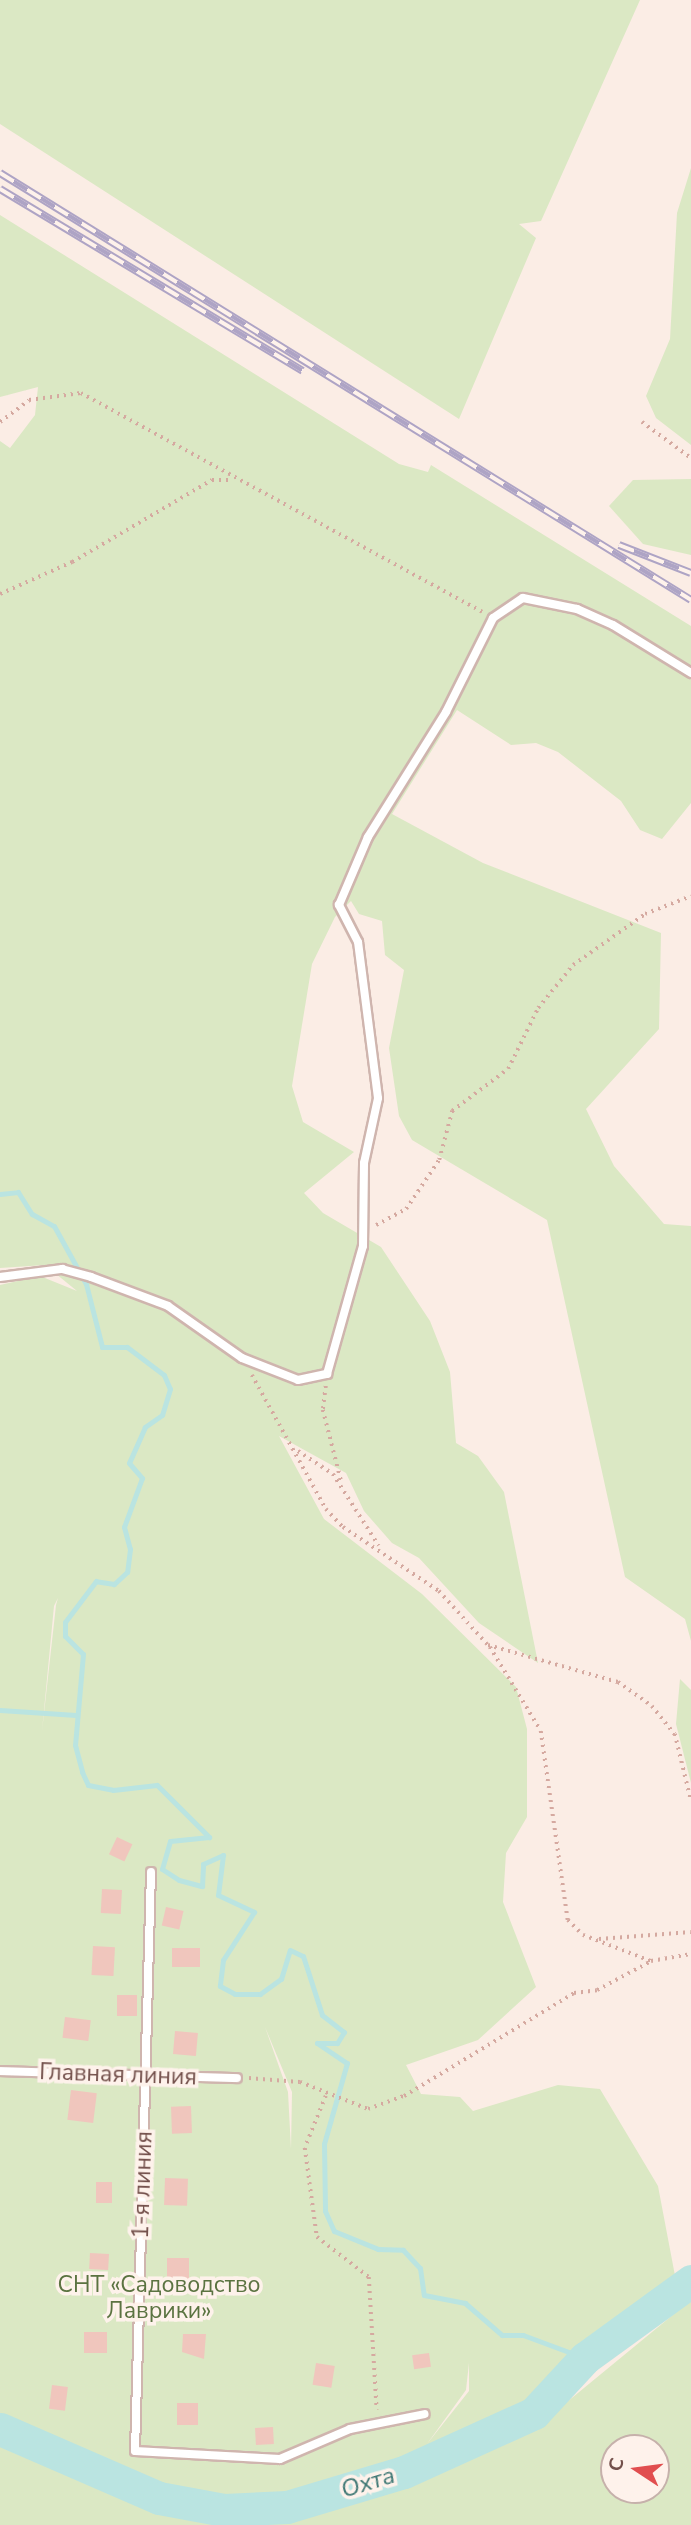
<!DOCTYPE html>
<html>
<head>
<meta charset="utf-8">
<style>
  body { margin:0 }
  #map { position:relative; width:691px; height:2525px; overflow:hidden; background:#fbede5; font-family:"Nunito Sans",sans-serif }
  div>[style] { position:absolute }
  .green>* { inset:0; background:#dbe8c4 }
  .stream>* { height:5px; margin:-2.5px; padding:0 2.5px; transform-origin:2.5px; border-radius:2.5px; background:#bae4e1 }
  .river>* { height:33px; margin:-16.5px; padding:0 16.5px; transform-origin:16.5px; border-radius:16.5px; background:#bae4e1 }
  .building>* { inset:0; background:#f0c6bd; transform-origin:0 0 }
  .path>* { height:3.5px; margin-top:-1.75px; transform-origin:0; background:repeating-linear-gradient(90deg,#d5a9a0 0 2px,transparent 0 7px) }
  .roads { filter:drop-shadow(2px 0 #cfb5ae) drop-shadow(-2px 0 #cfb5ae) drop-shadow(0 2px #cfb5ae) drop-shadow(0 -2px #cfb5ae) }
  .lane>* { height:8px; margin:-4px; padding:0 4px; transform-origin:4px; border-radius:4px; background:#fff }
  .rail>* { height:8px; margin-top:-4px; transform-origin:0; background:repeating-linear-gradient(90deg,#fef2eb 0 16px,#aea4c5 0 32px); box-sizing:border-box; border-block:2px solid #aea4c5 }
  span { translate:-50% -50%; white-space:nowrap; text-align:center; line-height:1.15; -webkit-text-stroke:7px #fef2eb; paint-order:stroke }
  .street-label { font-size:23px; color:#73504b }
  .park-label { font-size:23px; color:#5b7341 }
  .water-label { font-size:24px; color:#407875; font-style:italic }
  .north { position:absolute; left:600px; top:2434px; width:70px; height:70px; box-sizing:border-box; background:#fef2eb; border:2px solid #c6b1ab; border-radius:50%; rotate:283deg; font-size:19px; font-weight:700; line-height:28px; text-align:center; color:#73504b }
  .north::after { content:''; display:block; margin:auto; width:24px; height:32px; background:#e14e4f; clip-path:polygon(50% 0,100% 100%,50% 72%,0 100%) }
</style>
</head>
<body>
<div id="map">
  <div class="green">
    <i style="clip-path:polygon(0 0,640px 0,541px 221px,519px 224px,536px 238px,459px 419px,0 124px)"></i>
    <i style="clip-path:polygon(691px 168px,691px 445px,656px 418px,646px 396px,670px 339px,677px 213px)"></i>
    <i style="clip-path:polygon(evenodd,0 215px,399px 464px,428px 472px,431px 465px,691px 626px,691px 803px,662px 839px,640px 830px,621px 801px,558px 752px,536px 743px,511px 745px,457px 710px,392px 814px,483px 863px,661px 933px,659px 1029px,586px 1109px,614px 1166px,664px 1224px,691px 1226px,691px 1641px,685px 1619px,625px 1577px,547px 1220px,412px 1140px,399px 1116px,389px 1048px,404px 970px,385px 955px,382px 921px,359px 914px,351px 901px,335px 917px,312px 964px,292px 1086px,303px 1122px,354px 1152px,304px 1193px,323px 1213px,381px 1247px,430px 1321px,450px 1372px,456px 1443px,478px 1456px,504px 1492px,538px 1663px,479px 1623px,419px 1558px,392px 1543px,364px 1511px,346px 1473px,279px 1436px,324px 1519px,422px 1594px,516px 1687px,527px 1729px,527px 1817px,506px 1853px,503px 1902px,536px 1987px,478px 2040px,406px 2065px,421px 2094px,460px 2097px,473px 2111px,558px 2085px,600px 2089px,658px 2186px,676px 2281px,529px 2403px,429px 2445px,455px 2463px,539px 2425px,691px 2300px,691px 2525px,0 2525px,0 1285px,40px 1276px,77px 1291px,45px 1265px,0 1268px,0 441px,10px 448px,35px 415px,38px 387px,0 397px,0 215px,58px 1598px,56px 1605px,42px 1731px,54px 1606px,58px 1598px,0 215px,265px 2027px,292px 2092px,291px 2149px,288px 2092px,265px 2027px,0 215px,469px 2363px,469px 2391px,427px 2444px,466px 2390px,469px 2363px,0 215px,614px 2448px,656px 2448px,656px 2490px,614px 2490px,614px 2448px)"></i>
    <i style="clip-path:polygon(691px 479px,691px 555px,643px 544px,609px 506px,633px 480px)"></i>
    <i style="clip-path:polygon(680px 1679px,691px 1690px,691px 1783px,676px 1724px)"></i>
  </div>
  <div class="stream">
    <i style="left:0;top:1194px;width:18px;rotate:-6deg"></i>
    <i style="left:18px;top:1192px;width:26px;rotate:58deg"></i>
    <i style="left:32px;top:1214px;width:25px;rotate:29deg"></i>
    <i style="left:54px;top:1226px;width:66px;rotate:61.1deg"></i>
    <i style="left:86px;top:1284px;width:65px;rotate:75.7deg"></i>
    <i style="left:102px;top:1347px;width:25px"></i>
    <i style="left:127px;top:1347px;width:46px;rotate:37.1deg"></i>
    <i style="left:164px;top:1375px;width:15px;rotate:67deg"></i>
    <i style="left:170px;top:1389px;width:27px;rotate:107deg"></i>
    <i style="left:162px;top:1415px;width:21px;rotate:145deg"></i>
    <i style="left:145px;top:1427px;width:39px;rotate:114deg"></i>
    <i style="left:129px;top:1463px;width:20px;rotate:49deg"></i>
    <i style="left:142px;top:1478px;width:52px;rotate:110.2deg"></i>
    <i style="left:124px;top:1527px;width:23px;rotate:75deg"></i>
    <i style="left:130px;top:1549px;width:23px;rotate:97deg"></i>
    <i style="left:127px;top:1572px;width:18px;rotate:137deg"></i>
    <i style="left:114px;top:1584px;width:18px;rotate:-171deg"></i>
    <i style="left:96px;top:1581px;width:51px;rotate:127.1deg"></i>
    <i style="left:65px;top:1622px;width:14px;rotate:90deg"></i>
    <i style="left:65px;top:1636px;width:25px;rotate:45deg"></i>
    <i style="left:83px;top:1654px;width:91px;rotate:95deg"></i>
    <i style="left:75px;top:1745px;width:28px;rotate:75deg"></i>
    <i style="left:82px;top:1772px;width:14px;rotate:65deg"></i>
    <i style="left:88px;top:1785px;width:25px;rotate:11deg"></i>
    <i style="left:113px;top:1790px;width:44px;rotate:-6.5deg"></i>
    <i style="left:157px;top:1785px;width:74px;rotate:45deg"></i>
    <i style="left:209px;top:1837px;width:39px;rotate:174deg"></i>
    <i style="left:170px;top:1841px;width:29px;rotate:106deg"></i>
    <i style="left:162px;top:1869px;width:20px;rotate:33deg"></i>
    <i style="left:179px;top:1880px;width:24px;rotate:15deg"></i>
    <i style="left:202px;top:1886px;width:22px;rotate:-87deg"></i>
    <i style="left:203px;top:1864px;width:22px;rotate:-24deg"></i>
    <i style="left:223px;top:1855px;width:40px;rotate:97.1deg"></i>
    <i style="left:218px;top:1895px;width:40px;rotate:25deg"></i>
    <i style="left:254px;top:1912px;width:57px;rotate:122.9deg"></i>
    <i style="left:223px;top:1960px;width:26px;rotate:97deg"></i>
    <i style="left:220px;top:1986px;width:17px;rotate:28deg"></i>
    <i style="left:235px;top:1994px;width:25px"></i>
    <i style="left:260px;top:1994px;width:26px;rotate:-36deg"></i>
    <i style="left:281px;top:1979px;width:30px;rotate:-73deg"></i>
    <i style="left:290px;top:1950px;width:14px;rotate:25deg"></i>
    <i style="left:303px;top:1956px;width:62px;rotate:72.1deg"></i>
    <i style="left:322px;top:2015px;width:28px;rotate:38deg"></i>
    <i style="left:344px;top:2032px;width:13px;rotate:122deg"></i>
    <i style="left:337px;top:2043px;width:20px;rotate:180deg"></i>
    <i style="left:317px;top:2043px;width:36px;rotate:34deg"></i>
    <i style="left:347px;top:2063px;width:84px;rotate:105.9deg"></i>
    <i style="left:324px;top:2144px;width:67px;rotate:89.1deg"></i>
    <i style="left:325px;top:2211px;width:22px;rotate:66deg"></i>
    <i style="left:334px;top:2231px;width:48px;rotate:22.2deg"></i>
    <i style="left:378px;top:2249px;width:25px;rotate:2deg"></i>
    <i style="left:403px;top:2250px;width:25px;rotate:47deg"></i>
    <i style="left:420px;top:2268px;width:27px;rotate:82deg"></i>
    <i style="left:424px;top:2295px;width:42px;rotate:11deg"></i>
    <i style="left:465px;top:2303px;width:49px;rotate:40.9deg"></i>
    <i style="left:502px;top:2335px;width:21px"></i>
    <i style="left:523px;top:2335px;width:66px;rotate:20.4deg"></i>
    <i style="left:0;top:1710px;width:76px;rotate:3.8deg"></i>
  </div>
  <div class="river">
    <i style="left:0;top:2429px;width:173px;rotate:23.5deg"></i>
    <i style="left:159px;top:2498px;width:66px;rotate:10.5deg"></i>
    <i style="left:224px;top:2510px;width:63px;rotate:-2.7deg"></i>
    <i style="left:287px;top:2507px;width:122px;rotate:-16.7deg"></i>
    <i style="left:404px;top:2472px;width:143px;rotate:-24.4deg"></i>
    <i style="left:534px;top:2413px;width:75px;rotate:-47.2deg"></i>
    <i style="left:585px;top:2358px;width:131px;rotate:-36deg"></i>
  </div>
  <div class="building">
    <i style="left:117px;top:1837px;width:17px;height:19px;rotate:25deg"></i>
    <i style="left:102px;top:1889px;width:20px;height:24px;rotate:3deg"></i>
    <i style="left:166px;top:1907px;width:18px;height:19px;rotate:13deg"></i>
    <i style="left:93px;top:1946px;width:22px;height:29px;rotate:3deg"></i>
    <i style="left:200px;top:1948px;width:19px;height:28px;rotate:90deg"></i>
    <i style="left:117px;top:1995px;width:20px;height:21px"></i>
    <i style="left:65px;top:2017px;width:26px;height:21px;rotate:7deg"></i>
    <i style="left:175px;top:2031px;width:23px;height:23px;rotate:5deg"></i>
    <i style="left:71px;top:2090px;width:26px;height:30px;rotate:7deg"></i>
    <i style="left:191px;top:2106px;width:27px;height:20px;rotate:88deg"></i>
    <i style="left:165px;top:2178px;width:23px;height:27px;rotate:2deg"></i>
    <i style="left:96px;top:2182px;width:16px;height:21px"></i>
    <i style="left:90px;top:2253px;width:19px;height:16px;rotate:3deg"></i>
    <i style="left:167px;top:2258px;width:22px;height:25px"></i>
    <i style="left:84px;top:2332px;width:23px;height:21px"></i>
    <i style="clip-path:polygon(183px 2334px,206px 2334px,204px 2359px,182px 2352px)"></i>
    <i style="left:429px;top:2353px;width:14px;height:17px;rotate:82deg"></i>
    <i style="left:316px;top:2363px;width:19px;height:22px;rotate:9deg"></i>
    <i style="left:52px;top:2385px;width:16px;height:24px;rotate:7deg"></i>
    <i style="left:177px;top:2403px;width:21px;height:22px"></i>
    <i style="left:273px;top:2427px;width:17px;height:18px;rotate:87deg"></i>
  </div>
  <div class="path">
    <i style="left:0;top:422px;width:36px;rotate:-37deg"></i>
    <i style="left:29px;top:400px;width:52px;rotate:-7.7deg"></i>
    <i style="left:81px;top:393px;width:457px;rotate:28.6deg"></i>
    <i style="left:642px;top:422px;width:61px;rotate:36.3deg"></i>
    <i style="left:0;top:594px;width:79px;rotate:-24deg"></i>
    <i style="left:72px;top:562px;width:162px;rotate:-30.4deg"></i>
    <i style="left:212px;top:480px;width:19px"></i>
    <i style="left:376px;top:1225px;width:34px;rotate:-28deg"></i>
    <i style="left:406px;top:1209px;width:59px;rotate:-56deg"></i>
    <i style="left:439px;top:1160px;width:51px;rotate:-75.1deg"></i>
    <i style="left:452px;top:1111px;width:70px;rotate:-36.9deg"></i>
    <i style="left:508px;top:1069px;width:68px;rotate:-63.8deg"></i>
    <i style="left:538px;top:1008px;width:55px;rotate:-50.9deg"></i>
    <i style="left:573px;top:965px;width:88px;rotate:-35.3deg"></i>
    <i style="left:645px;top:914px;width:49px;rotate:-21.4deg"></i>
    <i style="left:252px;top:1375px;width:153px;rotate:61.1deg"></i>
    <i style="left:326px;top:1509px;width:25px;rotate:47deg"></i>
    <i style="left:343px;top:1527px;width:115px;rotate:33.7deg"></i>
    <i style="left:439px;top:1591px;width:73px;rotate:47.8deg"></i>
    <i style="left:488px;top:1645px;width:135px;rotate:15.9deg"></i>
    <i style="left:618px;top:1682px;width:42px;rotate:35.2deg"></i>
    <i style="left:652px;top:1706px;width:36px;rotate:51deg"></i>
    <i style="left:675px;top:1734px;width:68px;rotate:76.4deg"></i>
    <i style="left:326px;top:1386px;width:24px;rotate:97deg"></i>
    <i style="left:323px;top:1410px;width:76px;rotate:75.6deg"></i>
    <i style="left:298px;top:1451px;width:42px;rotate:33.3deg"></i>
    <i style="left:333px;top:1474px;width:85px;rotate:57.4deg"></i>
    <i style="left:490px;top:1647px;width:98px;rotate:58.7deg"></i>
    <i style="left:541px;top:1731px;width:191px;rotate:81.9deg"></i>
    <i style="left:568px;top:1920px;width:21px;rotate:45deg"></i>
    <i style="left:583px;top:1935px;width:73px;rotate:20.9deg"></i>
    <i style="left:651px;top:1961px;width:41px;rotate:-9.9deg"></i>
    <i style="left:599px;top:1939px;width:92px;rotate:-4.4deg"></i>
    <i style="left:249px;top:2078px;width:51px;rotate:4.5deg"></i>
    <i style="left:300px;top:2082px;width:73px;rotate:21.7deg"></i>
    <i style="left:368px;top:2109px;width:38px;rotate:-20deg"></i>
    <i style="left:404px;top:2096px;width:199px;rotate:-31.2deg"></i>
    <i style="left:574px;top:1993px;width:23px;rotate:-7deg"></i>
    <i style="left:597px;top:1990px;width:61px;rotate:-28.2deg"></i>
    <i style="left:326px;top:2096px;width:56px;rotate:112deg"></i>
    <i style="left:305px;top:2148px;width:90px;rotate:82.3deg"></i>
    <i style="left:317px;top:2237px;width:66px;rotate:37.6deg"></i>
    <i style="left:369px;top:2277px;width:133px;rotate:86.6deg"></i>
  </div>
  <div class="roads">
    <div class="lane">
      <i style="left:0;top:1277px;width:63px;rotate:-7.4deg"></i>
      <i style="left:62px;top:1269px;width:30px;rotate:15deg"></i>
      <i style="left:91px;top:1277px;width:82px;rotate:20.6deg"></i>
      <i style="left:168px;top:1306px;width:90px;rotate:35.1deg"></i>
      <i style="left:242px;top:1358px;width:60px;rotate:21.4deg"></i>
      <i style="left:298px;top:1380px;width:30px;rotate:-12deg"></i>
      <i style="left:327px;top:1374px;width:133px;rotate:-74.3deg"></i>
      <i style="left:363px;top:1246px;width:83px;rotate:-89.3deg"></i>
      <i style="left:364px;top:1163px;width:66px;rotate:-77.8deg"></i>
      <i style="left:378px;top:1098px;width:157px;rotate:-97.3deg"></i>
      <i style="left:358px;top:942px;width:42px;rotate:-117.2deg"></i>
      <i style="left:339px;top:905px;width:74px;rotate:-66.9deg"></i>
      <i style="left:368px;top:837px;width:147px;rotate:-58deg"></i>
      <i style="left:446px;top:712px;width:105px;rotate:-63.4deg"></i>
      <i style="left:493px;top:618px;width:36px;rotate:-34deg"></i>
      <i style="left:523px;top:598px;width:55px;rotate:11.5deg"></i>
      <i style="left:577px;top:609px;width:39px;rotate:24deg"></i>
      <i style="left:613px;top:625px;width:92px;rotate:31.6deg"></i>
      <i style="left:151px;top:1872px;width:579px;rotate:91.58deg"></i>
      <i style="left:135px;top:2451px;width:145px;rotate:3.2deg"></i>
      <i style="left:280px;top:2459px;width:76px;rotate:-23.2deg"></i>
      <i style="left:350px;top:2429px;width:76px;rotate:-11.3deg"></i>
      <i style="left:0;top:2071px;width:237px;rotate:1.7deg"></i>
    </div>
  </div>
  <div class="rail">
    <i style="left:0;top:173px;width:812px;rotate:31.71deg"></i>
    <i style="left:0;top:189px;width:353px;rotate:31deg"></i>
    <i style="left:619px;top:545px;width:77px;rotate:21.3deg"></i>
  </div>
  <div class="street-label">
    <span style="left:118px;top:2075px;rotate:2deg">Главная линия</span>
    <span style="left:143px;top:2185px;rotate:-88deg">1-я линия</span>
  </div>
  <div class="park-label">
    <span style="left:159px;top:2298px">СНТ «Садоводство<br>Лаврики»</span>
  </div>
  <div class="water-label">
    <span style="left:368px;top:2483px;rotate:-17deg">Охта</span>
  </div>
  <div class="north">С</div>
</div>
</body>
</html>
